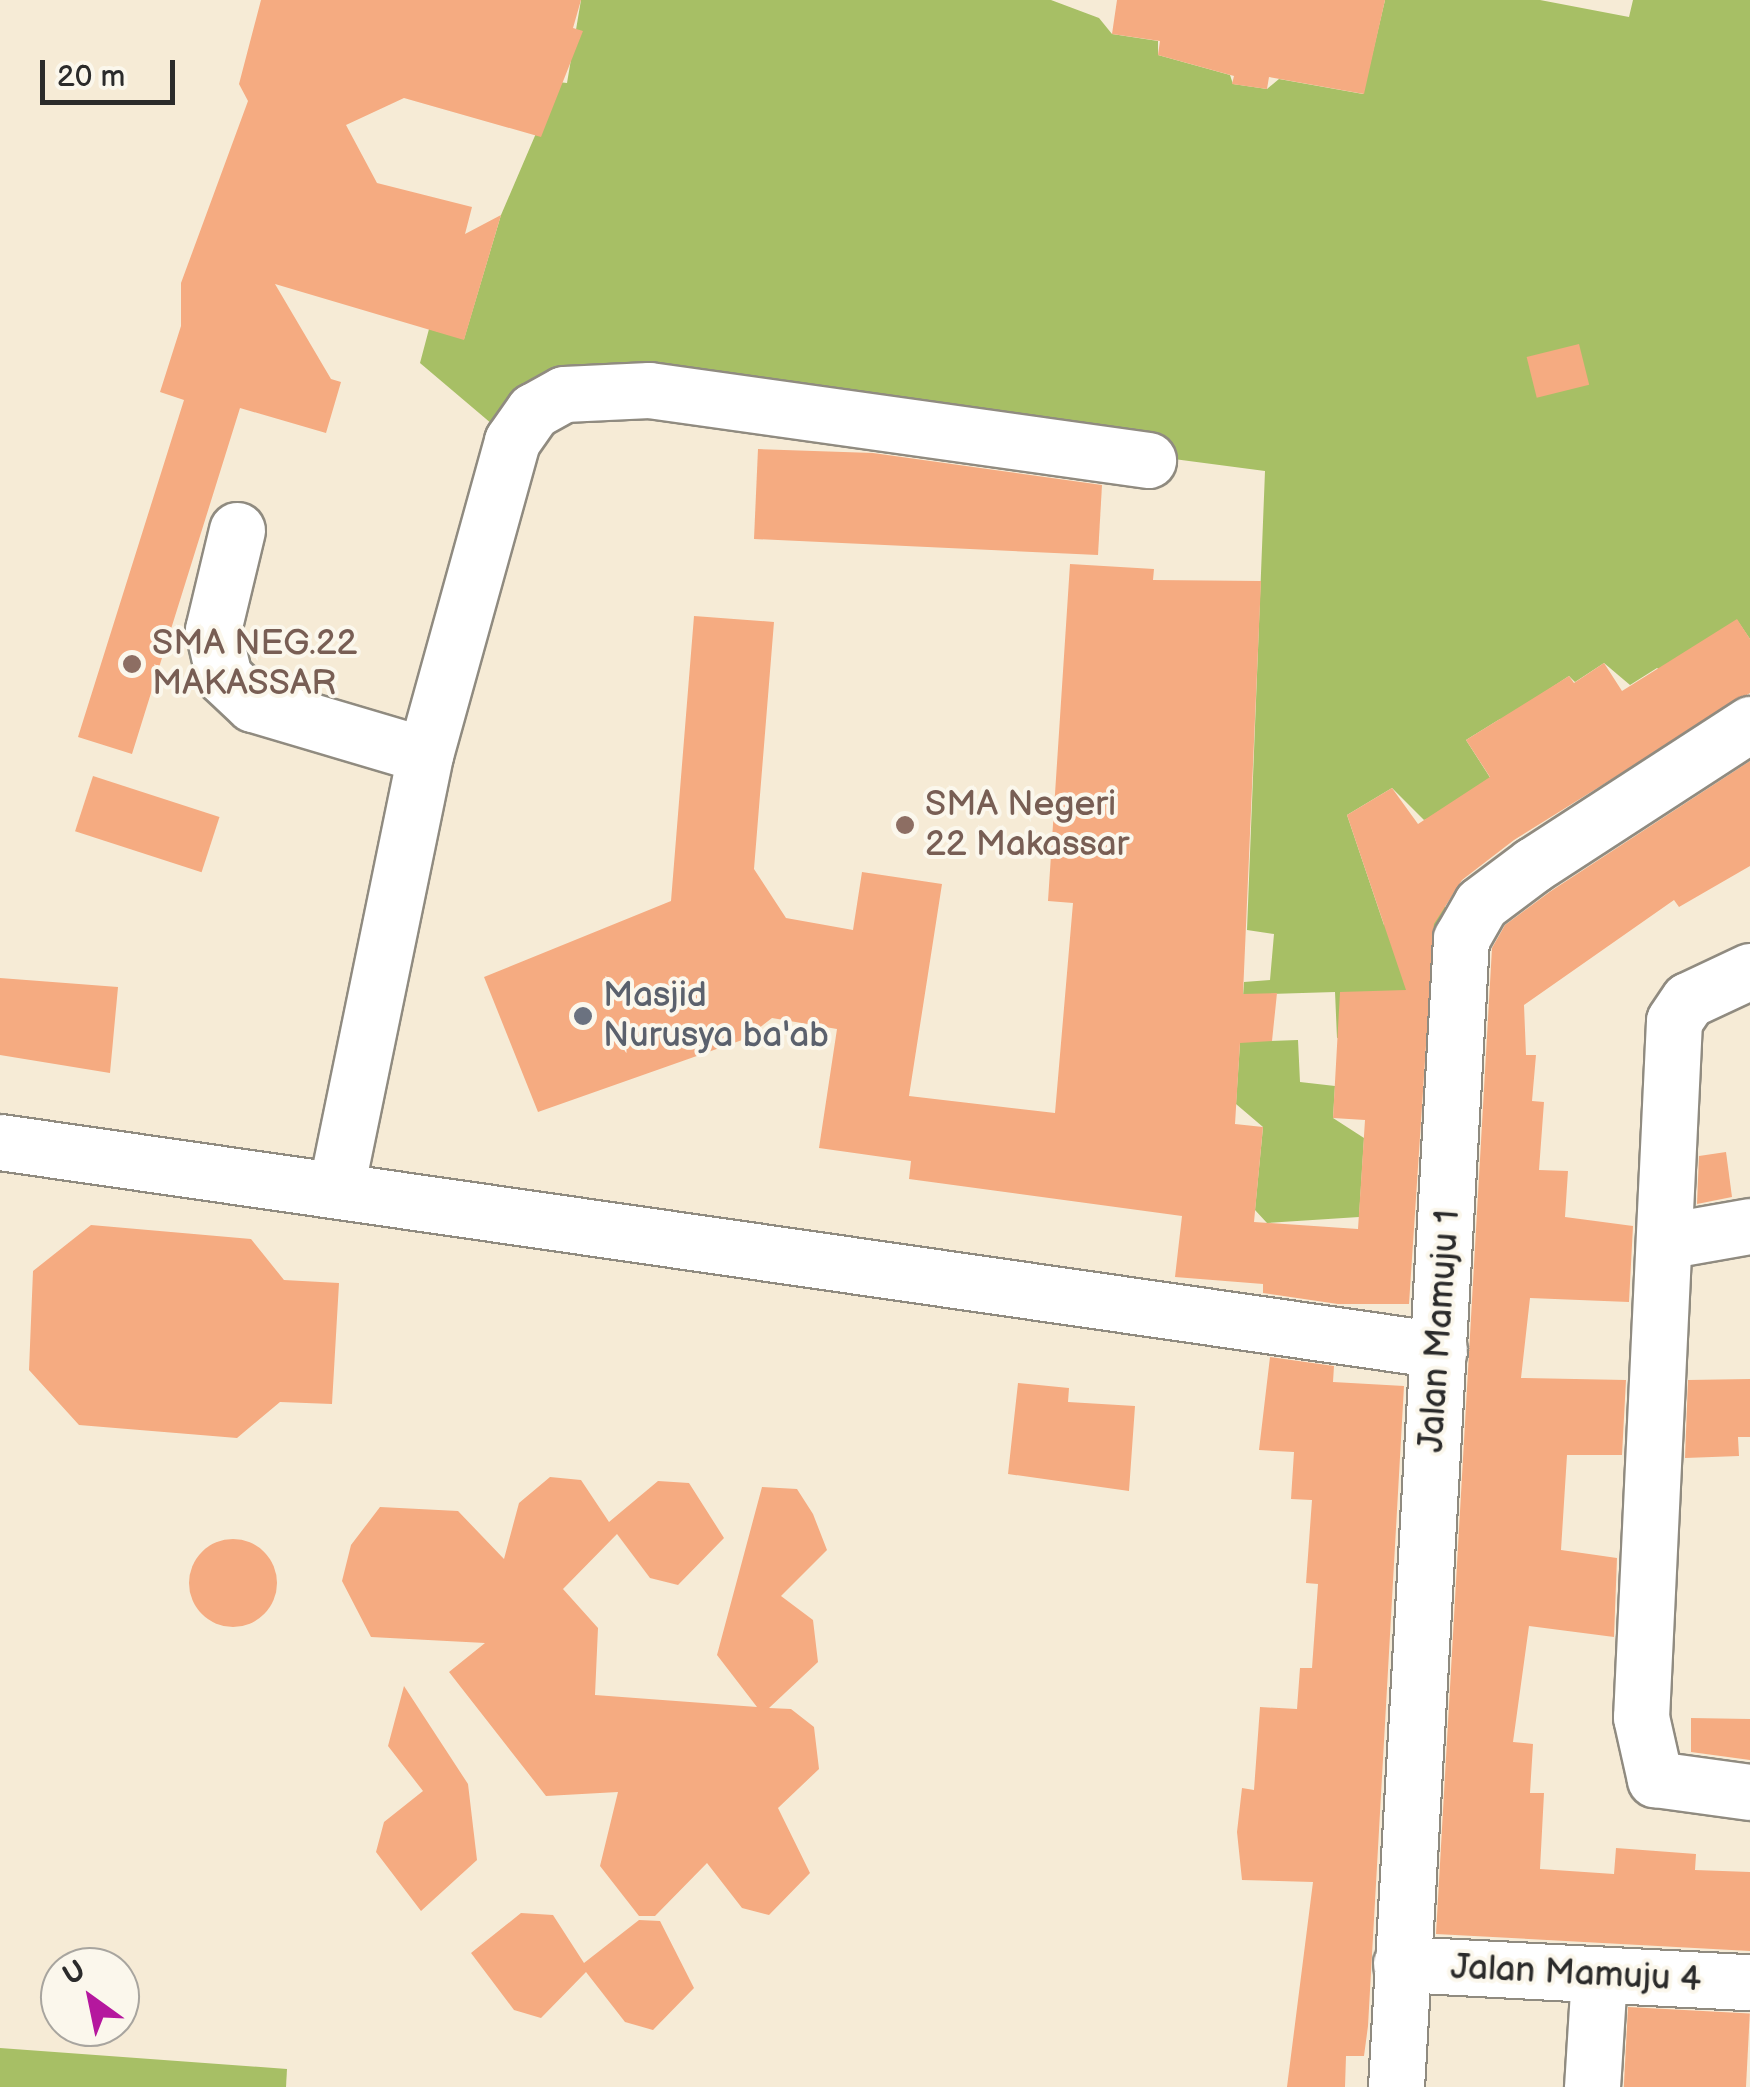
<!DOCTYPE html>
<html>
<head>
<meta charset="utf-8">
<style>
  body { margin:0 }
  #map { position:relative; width:1750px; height:2087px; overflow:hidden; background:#f6ebd6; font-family:"Balsamiq Sans",sans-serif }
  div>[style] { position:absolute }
  .green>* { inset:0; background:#a7bf65 }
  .building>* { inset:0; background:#f5ab81; transform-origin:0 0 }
  .round { border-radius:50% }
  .roads { filter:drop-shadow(2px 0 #908b80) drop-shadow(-2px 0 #908b80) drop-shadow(0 2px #908b80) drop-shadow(0 -2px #908b80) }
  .minor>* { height:55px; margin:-27.5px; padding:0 27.5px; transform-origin:27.5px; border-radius:27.5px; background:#fff }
  .dots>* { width:28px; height:28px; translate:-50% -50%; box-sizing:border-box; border:5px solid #fbf7ec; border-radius:50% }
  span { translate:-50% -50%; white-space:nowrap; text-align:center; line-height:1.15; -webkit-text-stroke:8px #fbf7ec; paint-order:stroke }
  .education-label { font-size:35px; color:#785e54 }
  .left { translate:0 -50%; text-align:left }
  .worship-label { font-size:35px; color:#5b616d }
  .street-label { font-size:35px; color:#2b2b2b }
  .north { position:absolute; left:40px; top:1947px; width:100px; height:100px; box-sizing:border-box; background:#fbf7ec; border:2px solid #a8a59f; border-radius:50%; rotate:327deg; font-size:28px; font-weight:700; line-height:40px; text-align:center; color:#2b2b2b }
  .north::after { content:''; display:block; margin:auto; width:35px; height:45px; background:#b5179e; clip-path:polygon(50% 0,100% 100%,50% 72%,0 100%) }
  .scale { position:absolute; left:40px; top:60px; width:135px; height:45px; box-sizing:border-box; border:5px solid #2b2b2b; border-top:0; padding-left:12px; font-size:30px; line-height:35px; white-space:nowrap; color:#2b2b2b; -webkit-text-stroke:8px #fbf7ec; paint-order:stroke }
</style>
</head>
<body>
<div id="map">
  <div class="green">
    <i style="clip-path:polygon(581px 0,1051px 0,1099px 18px,1112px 34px,1158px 41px,1158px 55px,1230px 75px,1233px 84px,1267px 89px,1279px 79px,1363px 94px,1385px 0,1540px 0,1629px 17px,1633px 0,1750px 0,1750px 639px,1737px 620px,1670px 676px,1657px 668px,1630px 685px,1604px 663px,1575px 682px,1569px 676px,1534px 699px,1532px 757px,1500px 719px,1466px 740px,1498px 790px,1424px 820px,1392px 788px,1347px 815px,1384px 925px,1443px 906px,1467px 920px,1431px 1045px,1337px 1038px,1335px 992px,1268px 994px,1269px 1041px,1298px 1040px,1300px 1082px,1335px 1086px,1333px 1118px,1364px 1138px,1359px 1217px,1267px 1223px,1255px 1210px,1263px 1127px,1236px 1104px,1244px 982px,1270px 980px,1274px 934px,1247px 930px,1265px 471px,649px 390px,512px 441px,420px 363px,429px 329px,464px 339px,501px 215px,558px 82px,567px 83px)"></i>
    <i style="clip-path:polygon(0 2048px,287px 2069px,286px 2087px,0 2087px)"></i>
  </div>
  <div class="building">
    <i style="clip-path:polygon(261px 0,581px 0,573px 28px,583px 31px,541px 137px,404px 98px,346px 125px,377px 183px,472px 207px,465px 234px,501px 215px,464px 340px,275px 284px,331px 379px,341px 382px,326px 433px,240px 408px,132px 754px,78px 737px,184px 400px,160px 392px,181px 326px,181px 283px,248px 101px,239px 84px)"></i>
    <i style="clip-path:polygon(1117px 0,1385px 0,1364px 94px,1269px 77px,1267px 89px,1232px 84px,1234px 76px,1158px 55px,1160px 41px,1112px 34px)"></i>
    <i style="left:1579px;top:344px;width:42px;height:54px;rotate:76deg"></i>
    <i style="clip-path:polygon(758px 449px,873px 453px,1102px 485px,1098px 555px,754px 539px)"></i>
    <i style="clip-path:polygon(1070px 564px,1154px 569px,1153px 580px,1261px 581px,1243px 994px,1277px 993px,1272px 1041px,1240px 1043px,1235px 1124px,1263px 1127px,1254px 1222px,1358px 1229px,1365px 1120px,1333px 1118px,1340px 992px,1406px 990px,1347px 815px,1392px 788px,1418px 824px,1490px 777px,1466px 740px,1569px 676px,1574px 683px,1604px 663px,1622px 691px,1737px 619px,1750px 639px,1750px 693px,1514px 840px,1462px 880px,1434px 924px,1409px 1304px,1338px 1304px,1263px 1293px,1263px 1284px,1175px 1277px,1182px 1216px,909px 1179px,911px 1161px,819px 1148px,837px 1029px,772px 1018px,745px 1039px,538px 1112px,484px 977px,671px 901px,694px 616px,774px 622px,754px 869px,786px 918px,853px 930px,862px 872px,942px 884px,909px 1096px,1055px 1113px,1073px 903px,1048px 901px)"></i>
    <i style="clip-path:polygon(1750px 761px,1750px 866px,1679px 907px,1674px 900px,1524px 1005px,1526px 1055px,1536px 1055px,1532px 1101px,1544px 1102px,1539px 1170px,1568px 1171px,1565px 1217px,1633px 1226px,1629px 1302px,1530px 1298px,1521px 1378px,1626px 1380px,1622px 1455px,1567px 1455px,1561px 1550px,1617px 1558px,1614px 1637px,1529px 1626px,1513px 1742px,1533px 1744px,1530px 1793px,1544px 1793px,1540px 1869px,1614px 1874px,1616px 1848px,1696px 1854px,1695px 1870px,1750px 1872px,1750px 1951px,1436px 1934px,1492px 948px,1505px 925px,1551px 891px)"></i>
    <i style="left:93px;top:776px;width:133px;height:58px;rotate:18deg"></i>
    <i style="clip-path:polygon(0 978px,118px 987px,110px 1073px,0 1055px)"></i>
    <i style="clip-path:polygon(1726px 1152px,1732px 1197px,1697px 1204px,1699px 1156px)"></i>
    <i style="clip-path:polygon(91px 1225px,251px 1239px,284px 1280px,339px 1283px,332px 1404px,280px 1402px,237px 1438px,79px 1425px,29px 1370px,33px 1271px)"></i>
    <i style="clip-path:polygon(1270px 1357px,1334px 1366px,1333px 1382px,1404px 1386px,1368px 2026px,1364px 2056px,1346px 2056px,1345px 2087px,1287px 2087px,1313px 1882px,1242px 1880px,1237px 1832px,1242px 1788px,1254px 1790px,1260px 1707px,1297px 1709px,1300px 1668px,1312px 1668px,1318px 1584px,1306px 1583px,1312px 1500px,1291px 1499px,1294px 1452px,1259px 1450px)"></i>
    <i style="clip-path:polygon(1750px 1379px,1750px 1437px,1738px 1437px,1739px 1456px,1685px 1458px,1688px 1380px)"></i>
    <i style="clip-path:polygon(1018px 1383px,1069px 1388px,1068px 1402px,1135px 1406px,1129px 1491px,1008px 1474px)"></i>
    <i style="clip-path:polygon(550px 1477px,581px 1480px,609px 1522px,658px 1481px,689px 1483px,724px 1538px,678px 1585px,650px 1578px,617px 1534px,563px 1589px,598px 1628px,595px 1695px,757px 1707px,717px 1655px,762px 1487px,797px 1489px,813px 1514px,827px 1550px,781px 1596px,813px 1620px,818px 1662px,769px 1708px,791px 1709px,814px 1727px,819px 1769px,778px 1808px,810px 1873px,769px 1915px,742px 1908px,707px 1863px,655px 1916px,639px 1916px,600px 1866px,618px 1792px,546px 1796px,449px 1672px,485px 1643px,371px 1637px,342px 1581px,351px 1545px,380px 1507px,458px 1511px,504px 1559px,519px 1503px)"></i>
    <i class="round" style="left:189px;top:1539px;width:88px;height:88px"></i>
    <i style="clip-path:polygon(404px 1686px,468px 1784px,477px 1860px,421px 1911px,376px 1852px,384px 1822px,423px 1791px,388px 1746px)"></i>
    <i style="clip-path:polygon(1691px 1718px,1750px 1719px,1750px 1760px,1691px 1752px)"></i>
    <i style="clip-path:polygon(521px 1913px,553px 1915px,584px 1963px,639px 1920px,660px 1921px,694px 1988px,653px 2030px,625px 2022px,586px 1972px,541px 2018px,514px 2010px,471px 1953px)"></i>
    <i style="left:1628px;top:2007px;width:122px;height:80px;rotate:3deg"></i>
  </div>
  <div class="roads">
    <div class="minor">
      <i style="left:237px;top:530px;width:103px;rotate:103.5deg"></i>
      <i style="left:213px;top:630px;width:48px;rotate:76.8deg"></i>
      <i style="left:224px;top:677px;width:40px;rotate:43deg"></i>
      <i style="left:253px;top:704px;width:179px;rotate:16.5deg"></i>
      <i style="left:425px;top:755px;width:441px;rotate:101.6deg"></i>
      <i style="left:425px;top:755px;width:326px;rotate:-74.5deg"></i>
      <i style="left:512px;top:441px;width:37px;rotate:-55deg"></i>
      <i style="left:533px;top:411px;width:35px;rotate:-29deg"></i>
      <i style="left:564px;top:394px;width:85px;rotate:-2.7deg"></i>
      <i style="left:649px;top:390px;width:504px;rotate:7.99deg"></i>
      <i style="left:1750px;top:971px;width:68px;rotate:154.9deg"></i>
      <i style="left:1688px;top:1000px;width:25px;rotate:124deg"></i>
      <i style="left:1674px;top:1021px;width:697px;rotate:92.71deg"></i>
      <i style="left:1641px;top:1717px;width:64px;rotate:77.3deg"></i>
      <i style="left:1655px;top:1779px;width:96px;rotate:7.8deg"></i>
      <i style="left:0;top:1142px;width:1454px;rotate:8.22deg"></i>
      <i style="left:1665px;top:1241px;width:86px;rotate:-10deg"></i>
      <i style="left:1401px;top:1964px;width:349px;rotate:3deg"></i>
      <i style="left:1396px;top:2087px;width:1150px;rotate:-86.76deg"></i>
      <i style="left:1461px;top:939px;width:40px;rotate:-60.3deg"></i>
      <i style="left:1481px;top:904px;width:65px;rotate:-36.9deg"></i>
      <i style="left:1533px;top:865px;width:259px;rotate:-33deg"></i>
      <i style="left:1592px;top:2087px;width:111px;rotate:-86.4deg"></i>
    </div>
  </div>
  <div class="dots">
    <i style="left:132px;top:664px;background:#8d6e63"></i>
    <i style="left:905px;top:825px;background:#8d6e63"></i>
    <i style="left:583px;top:1016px;background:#6b7280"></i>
  </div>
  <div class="education-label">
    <span class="left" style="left:152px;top:664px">SMA NEG.22<br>MAKASSAR</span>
    <span class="left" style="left:925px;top:825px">SMA Negeri<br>22 Makassar</span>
  </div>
  <div class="worship-label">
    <span class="left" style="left:603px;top:1016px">Masjid<br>Nurusya ba'ab</span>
  </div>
  <div class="street-label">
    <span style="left:1440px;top:1331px;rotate:-86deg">Jalan Mamuju 1</span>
    <span style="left:1576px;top:1974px;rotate:3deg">Jalan Mamuju 4</span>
  </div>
  <div class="north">U</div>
  <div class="scale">20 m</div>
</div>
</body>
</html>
